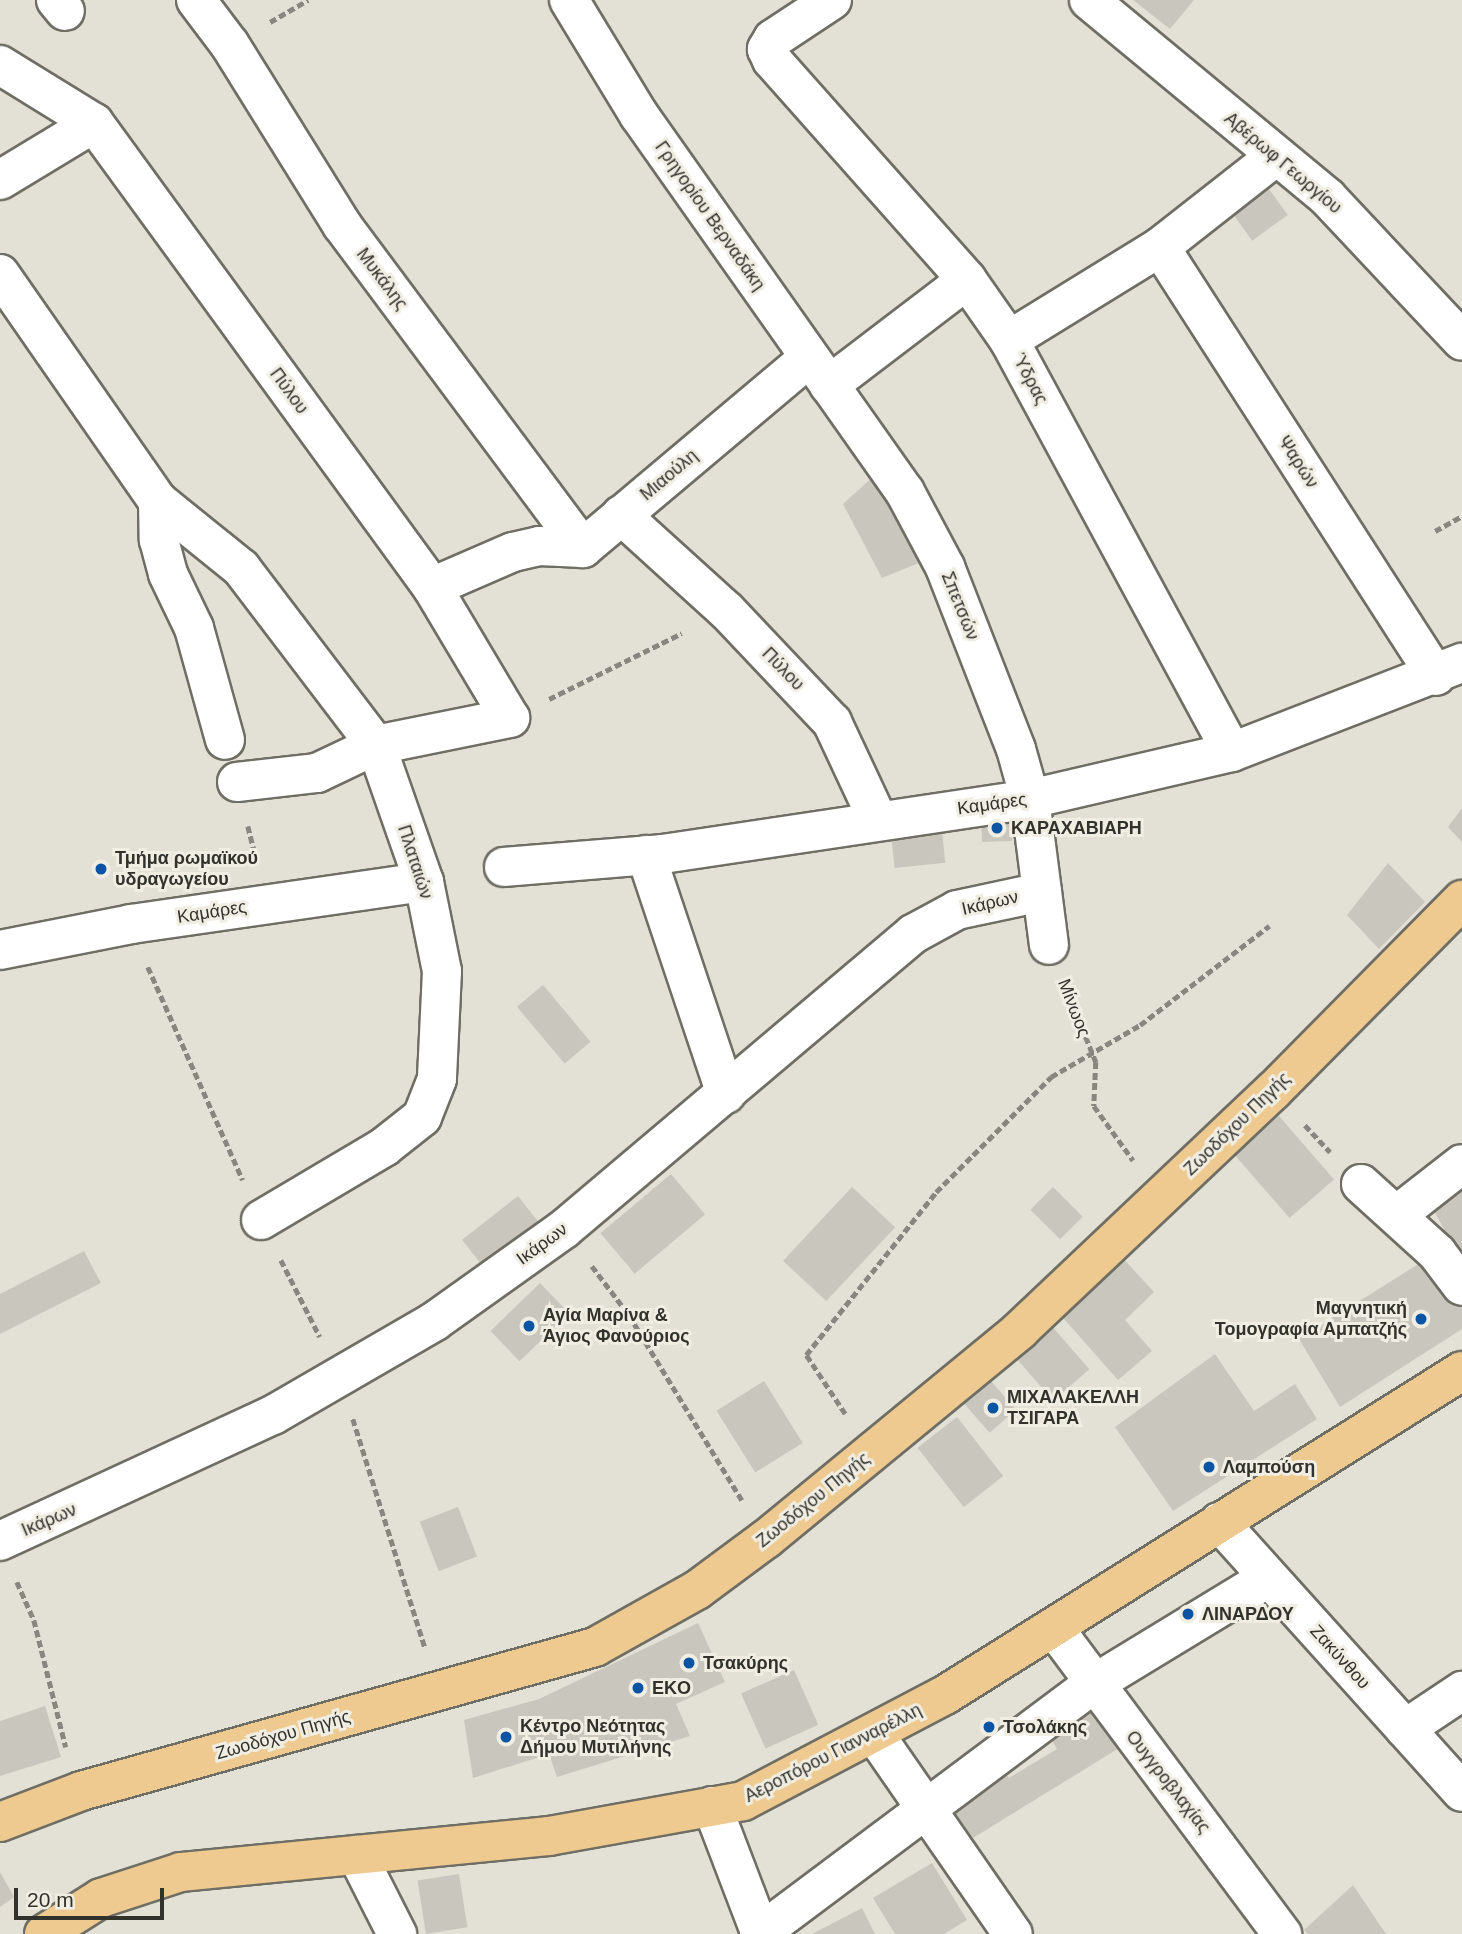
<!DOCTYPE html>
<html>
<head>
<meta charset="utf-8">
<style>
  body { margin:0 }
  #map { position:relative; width:1462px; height:1934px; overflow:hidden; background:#e3e1d6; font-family:Arial,sans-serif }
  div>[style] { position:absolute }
  .building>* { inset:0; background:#c9c7bd; transform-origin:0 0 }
  .path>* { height:4.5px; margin-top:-2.25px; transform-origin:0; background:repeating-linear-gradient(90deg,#88877f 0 7px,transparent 0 10.5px) }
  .roads { filter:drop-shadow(2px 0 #6f6e64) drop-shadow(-2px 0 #6f6e64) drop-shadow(0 2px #6f6e64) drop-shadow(0 -2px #6f6e64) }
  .pedestrian>* { height:38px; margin:-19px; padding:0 19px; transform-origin:19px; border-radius:19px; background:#fff }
  .minor>* { height:38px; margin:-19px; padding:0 19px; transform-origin:19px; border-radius:19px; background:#fff }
  .primary>* { height:38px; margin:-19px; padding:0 19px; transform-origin:19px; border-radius:19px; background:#efca90 }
  .dots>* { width:19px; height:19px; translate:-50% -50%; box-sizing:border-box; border:4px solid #f0eee3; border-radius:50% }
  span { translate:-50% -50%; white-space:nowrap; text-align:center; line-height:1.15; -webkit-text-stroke:6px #f0eee3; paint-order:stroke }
  .street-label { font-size:18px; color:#32322d }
  .poi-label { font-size:18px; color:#32322d; font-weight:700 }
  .left { translate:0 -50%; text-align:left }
  .right { translate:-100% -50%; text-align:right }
  .scale { position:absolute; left:14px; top:1888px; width:150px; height:32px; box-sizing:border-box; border:4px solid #32322d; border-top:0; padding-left:9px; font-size:21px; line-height:24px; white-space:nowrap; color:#32322d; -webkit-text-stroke:5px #f0eee3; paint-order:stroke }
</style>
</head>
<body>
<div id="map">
  <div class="building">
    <i style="clip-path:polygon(1133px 0,1194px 0,1170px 29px)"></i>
    <i style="left:1269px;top:189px;width:32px;height:44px;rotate:54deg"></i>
    <i style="clip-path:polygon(886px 465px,926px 560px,882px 578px,843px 504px)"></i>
    <i style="clip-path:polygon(1462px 808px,1462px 842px,1448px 827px)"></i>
    <i style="left:1011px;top:813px;width:28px;height:30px;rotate:88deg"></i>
    <i style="left:941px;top:822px;width:41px;height:51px;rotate:84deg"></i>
    <i style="clip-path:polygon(1388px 863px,1425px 902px,1379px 949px,1347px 915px)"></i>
    <i style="left:543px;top:985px;width:74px;height:34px;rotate:50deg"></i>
    <i style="left:1279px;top:1116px;width:84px;height:59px;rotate:49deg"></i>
    <i style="left:671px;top:1174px;width:53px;height:92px;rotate:50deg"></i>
    <i style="clip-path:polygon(1462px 1186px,1462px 1261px,1430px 1204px)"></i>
    <i style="left:852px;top:1187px;width:59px;height:101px;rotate:43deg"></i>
    <i style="left:1053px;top:1187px;width:42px;height:32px;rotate:45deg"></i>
    <i style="left:518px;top:1196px;width:34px;height:71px;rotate:52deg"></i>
    <i style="clip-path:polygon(84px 1251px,101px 1283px,0 1334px,0 1294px)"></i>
    <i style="clip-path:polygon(1119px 1254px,1154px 1292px,1125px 1320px,1152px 1351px,1118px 1380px,1057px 1311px)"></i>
    <i style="clip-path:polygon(1428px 1258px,1462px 1308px,1462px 1329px,1340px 1407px,1299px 1339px)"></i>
    <i style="left:540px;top:1283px;width:42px;height:69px;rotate:46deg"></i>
    <i style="left:1050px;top:1324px;width:60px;height:48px;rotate:49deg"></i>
    <i style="clip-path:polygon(1215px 1354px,1254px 1411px,1295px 1384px,1317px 1419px,1173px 1511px,1115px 1427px)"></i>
    <i style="left:764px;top:1381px;width:73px;height:56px;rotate:58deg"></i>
    <i style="left:991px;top:1381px;width:38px;height:35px;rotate:49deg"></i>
    <i style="left:957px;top:1417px;width:75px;height:50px;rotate:52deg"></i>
    <i style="left:458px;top:1507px;width:53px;height:41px;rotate:69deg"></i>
    <i style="clip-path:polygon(698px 1623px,725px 1682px,676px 1704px,690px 1736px,557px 1777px,549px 1754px,473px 1778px,464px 1720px,539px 1699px)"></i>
    <i style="left:794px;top:1670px;width:60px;height:58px;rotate:66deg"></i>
    <i style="clip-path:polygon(1092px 1698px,1124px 1745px,973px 1838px,947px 1801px,999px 1764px,1009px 1778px,1057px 1749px,1046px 1730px)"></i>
    <i style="clip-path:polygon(45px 1706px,61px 1757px,0 1776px,0 1721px)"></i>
    <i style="clip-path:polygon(932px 1863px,967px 1920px,944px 1934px,895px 1934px,873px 1898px)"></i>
    <i style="clip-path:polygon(0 1872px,14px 1897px,0 1907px)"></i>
    <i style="left:459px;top:1874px;width:54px;height:42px;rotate:81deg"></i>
    <i style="clip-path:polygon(1353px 1885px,1386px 1934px,1308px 1934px,1304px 1930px)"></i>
    <i style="clip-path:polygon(862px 1908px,875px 1934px,812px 1934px)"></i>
  </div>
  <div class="path">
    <i style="left:270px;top:22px;width:44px;rotate:-30.1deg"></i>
    <i style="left:1435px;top:531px;width:31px;rotate:-29deg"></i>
    <i style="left:549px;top:699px;width:148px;rotate:-26.4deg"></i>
    <i style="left:248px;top:826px;width:36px;rotate:76deg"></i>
    <i style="left:148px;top:967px;width:233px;rotate:66deg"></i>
    <i style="left:1066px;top:988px;width:80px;rotate:67.9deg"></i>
    <i style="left:1096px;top:1062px;width:44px;rotate:92.6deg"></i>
    <i style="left:1094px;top:1106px;width:67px;rotate:54.2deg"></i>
    <i style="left:1305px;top:1125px;width:37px;rotate:47deg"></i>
    <i style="left:281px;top:1260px;width:86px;rotate:63.1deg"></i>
    <i style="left:592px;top:1266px;width:61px;rotate:52.9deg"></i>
    <i style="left:629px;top:1315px;width:217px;rotate:58.6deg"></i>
    <i style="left:845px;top:1414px;width:71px;rotate:-123.5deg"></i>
    <i style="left:806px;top:1355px;width:208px;rotate:-51.4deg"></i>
    <i style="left:936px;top:1192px;width:163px;rotate:-45deg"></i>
    <i style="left:1051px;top:1077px;width:103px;rotate:-30.3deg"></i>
    <i style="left:1140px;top:1025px;width:163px;rotate:-37.5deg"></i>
    <i style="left:353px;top:1419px;width:240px;rotate:72.5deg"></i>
    <i style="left:17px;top:1582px;width:42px;rotate:65.9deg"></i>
    <i style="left:34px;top:1620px;width:131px;rotate:75.9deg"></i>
  </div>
  <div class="roads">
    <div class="pedestrian">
      <i style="left:237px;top:782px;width:81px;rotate:-6.4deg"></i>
      <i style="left:317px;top:773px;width:65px;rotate:-25.4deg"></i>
      <i style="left:376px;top:745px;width:137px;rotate:-11.4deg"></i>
    </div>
    <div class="minor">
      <i style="left:56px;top:0;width:14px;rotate:51deg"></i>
      <i style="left:196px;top:0;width:56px;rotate:52.9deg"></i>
      <i style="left:230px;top:45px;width:212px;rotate:58.1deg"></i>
      <i style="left:342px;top:225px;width:403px;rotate:53.3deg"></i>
      <i style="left:569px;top:0;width:135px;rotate:58.7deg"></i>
      <i style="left:639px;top:115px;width:461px;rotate:54.8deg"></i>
      <i style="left:905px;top:492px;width:85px;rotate:61.9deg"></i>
      <i style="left:945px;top:567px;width:195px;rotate:68.7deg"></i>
      <i style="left:1016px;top:749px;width:52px;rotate:74.4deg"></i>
      <i style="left:1030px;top:799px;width:147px;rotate:82.6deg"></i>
      <i style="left:832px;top:0;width:71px;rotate:146.5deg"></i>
      <i style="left:773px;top:39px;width:12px;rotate:121deg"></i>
      <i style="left:767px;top:49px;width:12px;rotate:66deg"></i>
      <i style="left:772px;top:60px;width:294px;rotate:48.4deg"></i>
      <i style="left:967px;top:280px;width:73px;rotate:55deg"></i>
      <i style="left:1009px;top:340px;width:468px;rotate:61.6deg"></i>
      <i style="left:1089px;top:0;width:309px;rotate:39.6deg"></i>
      <i style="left:1327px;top:197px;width:197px;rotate:46.8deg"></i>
      <i style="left:0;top:65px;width:110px;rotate:31.7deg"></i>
      <i style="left:94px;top:123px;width:574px;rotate:53.93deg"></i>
      <i style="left:432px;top:587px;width:88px;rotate:-23.4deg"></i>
      <i style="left:513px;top:552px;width:27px;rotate:-13deg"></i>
      <i style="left:539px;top:546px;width:44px;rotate:2.6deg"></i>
      <i style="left:583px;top:548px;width:295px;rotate:-40.1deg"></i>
      <i style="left:0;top:180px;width:110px;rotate:-31.2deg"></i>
      <i style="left:1160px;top:247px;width:510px;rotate:57.24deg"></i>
      <i style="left:0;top:274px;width:277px;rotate:55.2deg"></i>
      <i style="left:158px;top:501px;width:107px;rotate:38.9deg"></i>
      <i style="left:241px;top:568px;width:223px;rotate:52.7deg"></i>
      <i style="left:376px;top:745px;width:145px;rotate:70.7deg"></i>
      <i style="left:424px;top:882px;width:91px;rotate:78.6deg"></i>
      <i style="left:442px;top:971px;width:108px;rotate:92.7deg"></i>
      <i style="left:437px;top:1079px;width:41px;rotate:111.5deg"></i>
      <i style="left:422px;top:1117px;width:48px;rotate:141.7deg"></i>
      <i style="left:384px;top:1147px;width:143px;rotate:149.3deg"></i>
      <i style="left:1009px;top:340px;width:177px;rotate:-31.6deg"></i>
      <i style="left:1160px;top:247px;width:147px;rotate:-38.1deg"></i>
      <i style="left:829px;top:385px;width:173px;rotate:-37.3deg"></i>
      <i style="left:158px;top:501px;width:39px;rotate:89deg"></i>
      <i style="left:159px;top:540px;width:35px;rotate:75deg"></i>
      <i style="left:168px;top:574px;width:60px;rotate:64.3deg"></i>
      <i style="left:194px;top:628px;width:116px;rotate:74.5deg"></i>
      <i style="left:621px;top:515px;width:143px;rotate:42.2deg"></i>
      <i style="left:727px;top:611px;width:153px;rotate:46.6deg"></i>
      <i style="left:832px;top:722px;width:108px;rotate:64.9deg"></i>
      <i style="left:432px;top:587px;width:152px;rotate:59.2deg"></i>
      <i style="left:646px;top:855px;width:252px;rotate:71.5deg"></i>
      <i style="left:504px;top:867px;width:160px;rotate:-4.7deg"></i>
      <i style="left:663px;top:854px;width:371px;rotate:-8.5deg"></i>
      <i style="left:1030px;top:799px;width:207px;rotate:-13.1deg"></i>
      <i style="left:1232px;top:752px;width:247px;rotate:-21.2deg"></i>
      <i style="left:0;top:950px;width:134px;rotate:-11.2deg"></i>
      <i style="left:131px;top:924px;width:296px;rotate:-8.2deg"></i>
      <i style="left:1361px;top:1184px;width:103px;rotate:42.2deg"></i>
      <i style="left:1437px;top:1253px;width:41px;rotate:52.9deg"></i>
      <i style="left:1398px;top:1214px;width:81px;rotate:-38deg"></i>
      <i style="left:1219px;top:1522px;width:363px;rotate:48deg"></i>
      <i style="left:0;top:1541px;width:301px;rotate:-24.8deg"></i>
      <i style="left:273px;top:1415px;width:187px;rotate:-30.1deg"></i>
      <i style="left:435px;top:1321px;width:158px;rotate:-35.5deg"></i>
      <i style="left:564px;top:1229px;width:457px;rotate:-40.2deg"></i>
      <i style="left:913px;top:934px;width:50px;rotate:-28.6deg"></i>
      <i style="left:957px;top:910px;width:87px;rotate:-12deg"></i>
      <i style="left:1054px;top:1628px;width:382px;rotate:53.3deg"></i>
      <i style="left:1405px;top:1729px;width:69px;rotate:-33.7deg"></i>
      <i style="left:875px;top:1735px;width:242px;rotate:55.3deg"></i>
      <i style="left:712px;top:1806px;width:137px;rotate:69.1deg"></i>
      <i style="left:357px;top:1855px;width:89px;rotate:63.1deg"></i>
      <i style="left:759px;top:1934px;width:416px;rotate:-36.8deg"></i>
      <i style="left:1092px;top:1685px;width:206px;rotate:-31.3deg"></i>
    </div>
    <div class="primary">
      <i style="left:0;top:1822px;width:87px;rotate:-20.9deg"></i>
      <i style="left:81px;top:1791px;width:534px;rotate:-15.65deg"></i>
      <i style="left:595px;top:1647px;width:117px;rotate:-29.2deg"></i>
      <i style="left:697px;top:1590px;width:86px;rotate:-36.5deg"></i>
      <i style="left:766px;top:1539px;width:329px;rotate:-39.4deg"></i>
      <i style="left:1020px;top:1330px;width:348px;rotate:-43.4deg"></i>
      <i style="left:1273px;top:1091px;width:269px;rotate:-45.3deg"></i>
      <i style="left:44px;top:1934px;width:67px;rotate:-32.3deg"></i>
      <i style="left:101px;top:1898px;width:84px;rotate:-18deg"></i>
      <i style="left:181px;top:1872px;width:370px;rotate:-5.6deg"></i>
      <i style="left:549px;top:1836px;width:197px;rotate:-10.2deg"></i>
      <i style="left:743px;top:1801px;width:228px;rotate:-27.7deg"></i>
      <i style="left:945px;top:1695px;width:610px;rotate:-32.08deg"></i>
    </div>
  </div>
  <div class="dots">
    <i style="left:997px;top:828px;background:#0b53a3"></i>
    <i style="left:101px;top:869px;background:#0b53a3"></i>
    <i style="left:1421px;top:1319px;background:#0b53a3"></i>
    <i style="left:529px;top:1326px;background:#0b53a3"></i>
    <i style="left:993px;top:1408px;background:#0b53a3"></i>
    <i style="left:1209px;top:1467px;background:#0b53a3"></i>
    <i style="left:1188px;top:1614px;background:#0b53a3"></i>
    <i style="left:689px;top:1663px;background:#0b53a3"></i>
    <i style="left:638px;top:1688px;background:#0b53a3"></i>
    <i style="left:989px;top:1727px;background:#0b53a3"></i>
    <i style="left:506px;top:1737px;background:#0b53a3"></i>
  </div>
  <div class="street-label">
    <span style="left:1283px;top:163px;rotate:40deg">Αβέρωφ Γεωργίου</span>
    <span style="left:710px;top:216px;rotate:55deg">Γρηγορίου Βερναδάκη</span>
    <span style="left:382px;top:279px;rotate:53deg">Μυκάλης</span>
    <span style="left:1030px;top:379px;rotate:62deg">Ύδρας</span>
    <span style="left:289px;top:391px;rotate:54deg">Πύλου</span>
    <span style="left:1298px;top:462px;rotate:57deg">Ψαρών</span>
    <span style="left:669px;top:475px;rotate:-40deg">Μιαούλη</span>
    <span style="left:960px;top:606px;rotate:68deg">Σπετσών</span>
    <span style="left:783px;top:669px;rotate:46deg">Πύλου</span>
    <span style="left:992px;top:804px;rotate:-8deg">Καμάρες</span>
    <span style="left:415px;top:862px;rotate:72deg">Πλαταιών</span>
    <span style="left:990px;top:903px;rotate:-13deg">Ικάρων</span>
    <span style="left:212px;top:912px;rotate:-9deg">Καμάρες</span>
    <span style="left:1074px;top:1008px;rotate:69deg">Μίνωος</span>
    <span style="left:1237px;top:1124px;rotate:-44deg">Ζωοδόχου Πηγής</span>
    <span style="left:542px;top:1244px;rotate:-36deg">Ικάρων</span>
    <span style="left:813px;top:1500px;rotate:-39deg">Ζωοδόχου Πηγής</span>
    <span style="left:49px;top:1520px;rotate:-23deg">Ικάρων</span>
    <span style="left:1340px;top:1657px;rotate:48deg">Ζακύνθου</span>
    <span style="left:283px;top:1735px;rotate:-16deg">Ζωοδόχου Πηγής</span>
    <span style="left:833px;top:1753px;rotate:-27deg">Αεροπόρου Γιανναρέλλη</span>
    <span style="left:1168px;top:1782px;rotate:52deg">Ουγγροβλαχίας</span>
  </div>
  <div class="poi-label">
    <span class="left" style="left:1011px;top:828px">ΚΑΡΑΧΑΒΙΑΡΗ</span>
    <span class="left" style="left:115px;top:869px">Τμήμα ρωμαϊκού<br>υδραγωγείου</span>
    <span class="right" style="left:1407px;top:1319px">Μαγνητική<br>Τομογραφία Αμπατζής</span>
    <span class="left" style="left:543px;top:1326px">Αγία Μαρίνα &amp;<br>Άγιος Φανούριος</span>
    <span class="left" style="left:1007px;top:1408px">ΜΙΧΑΛΑΚΕΛΛΗ<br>ΤΣΙΓΑΡΑ</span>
    <span class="left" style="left:1223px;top:1467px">Λαμπούση</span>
    <span class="left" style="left:1202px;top:1614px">ΛΙΝΑΡΔΟΥ</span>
    <span class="left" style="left:703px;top:1663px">Τσακύρης</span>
    <span class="left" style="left:652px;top:1688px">EKO</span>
    <span class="left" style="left:520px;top:1737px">Κέντρο Νεότητας<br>Δήμου Μυτιλήνης</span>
    <span class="left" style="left:1003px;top:1727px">Τσολάκης</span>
  </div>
  <div class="scale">20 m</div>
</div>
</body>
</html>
